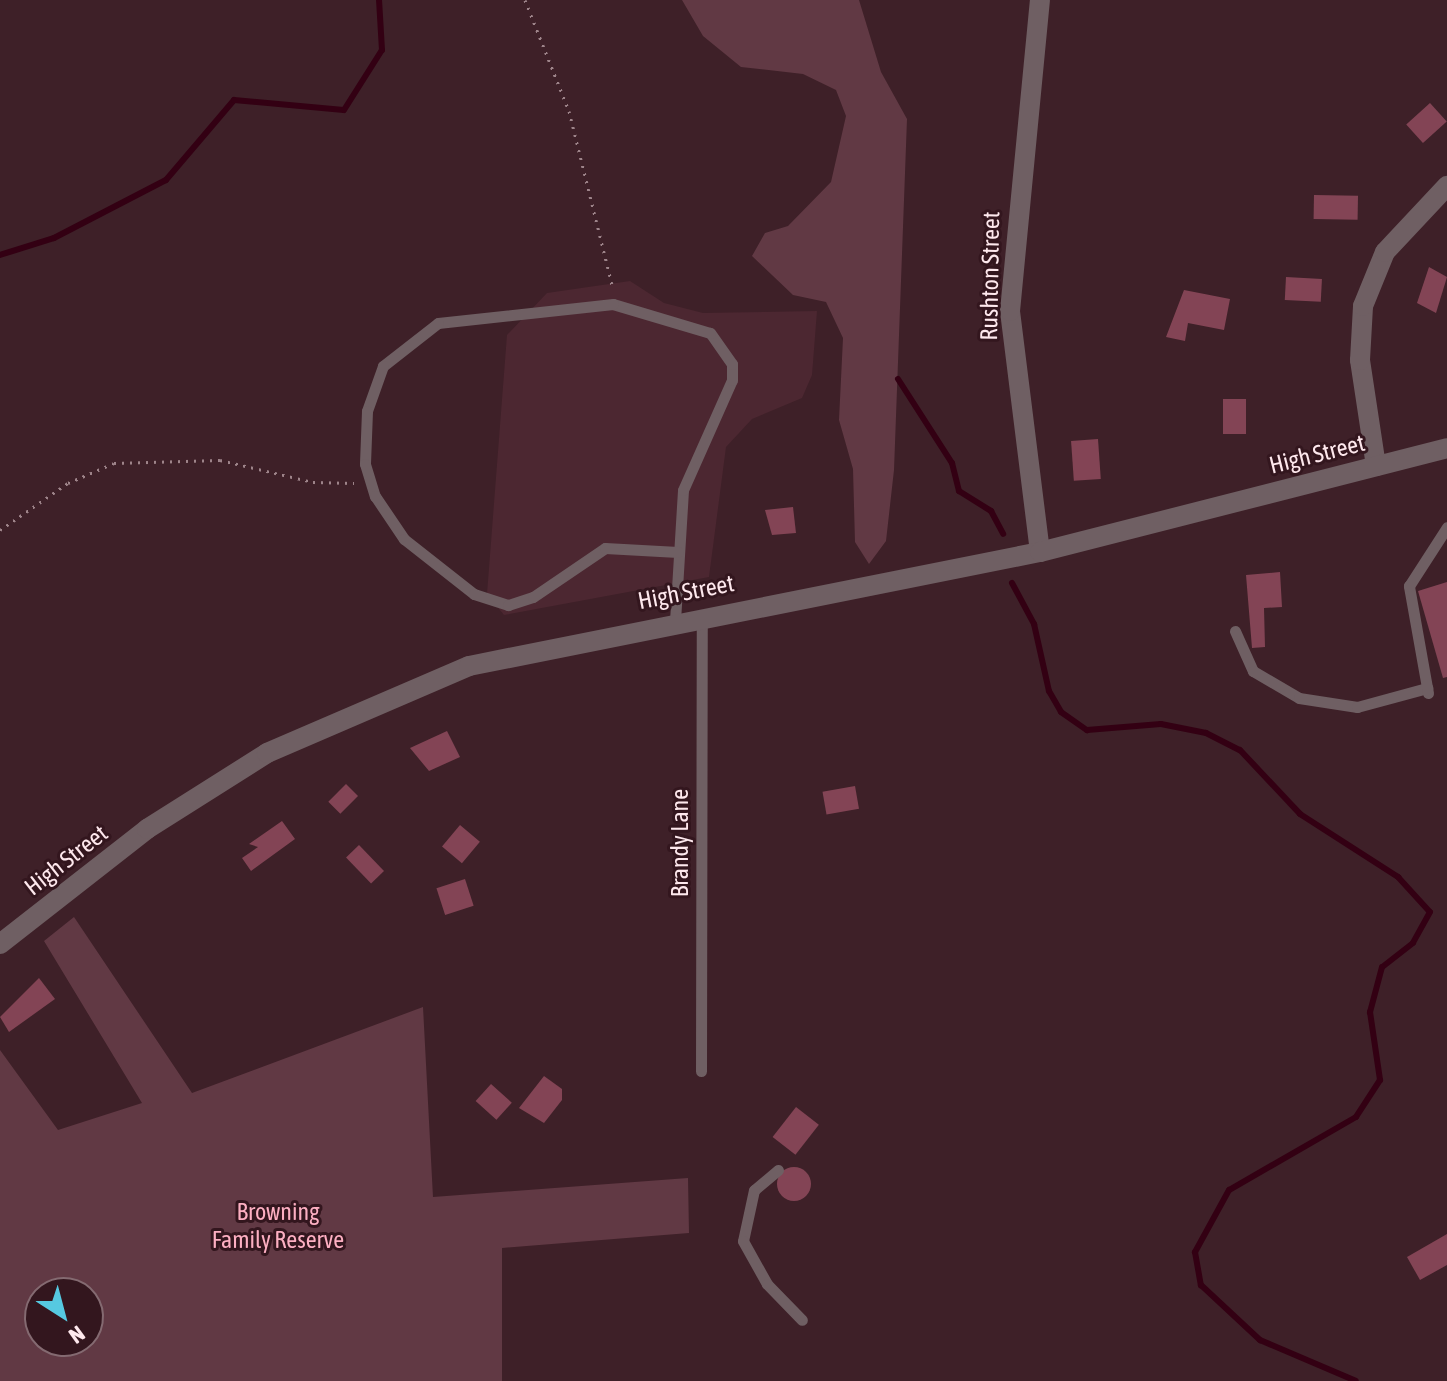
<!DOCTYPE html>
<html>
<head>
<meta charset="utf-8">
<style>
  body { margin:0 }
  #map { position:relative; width:1447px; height:1381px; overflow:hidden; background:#3e2028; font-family:"Asap Condensed",sans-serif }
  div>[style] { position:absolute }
  .built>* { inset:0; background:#4c2731 }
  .green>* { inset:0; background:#613944 }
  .stream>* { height:6px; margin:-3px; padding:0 3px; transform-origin:3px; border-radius:3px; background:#330013 }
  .building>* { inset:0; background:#834455; transform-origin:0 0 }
  .round { border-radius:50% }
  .path>* { height:3px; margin-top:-1.5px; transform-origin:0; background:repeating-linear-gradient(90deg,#9e848a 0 2px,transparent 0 8px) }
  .service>* { height:11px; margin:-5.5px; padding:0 5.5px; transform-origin:5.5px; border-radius:5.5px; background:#6f5f63 }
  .minor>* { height:20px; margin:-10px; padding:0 10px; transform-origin:10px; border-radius:10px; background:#6f5f63 }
  .tertiary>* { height:20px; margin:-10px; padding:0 10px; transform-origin:10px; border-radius:10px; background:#6f5f63 }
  span { translate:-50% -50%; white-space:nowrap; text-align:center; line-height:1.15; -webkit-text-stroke:6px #33161e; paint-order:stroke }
  .street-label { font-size:24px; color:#fee8ed }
  .park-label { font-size:24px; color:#fdafc2 }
  .north { position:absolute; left:24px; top:1277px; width:80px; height:80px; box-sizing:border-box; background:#33161e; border:2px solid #846a71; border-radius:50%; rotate:144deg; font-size:22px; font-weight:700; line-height:32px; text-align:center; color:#fee8ed }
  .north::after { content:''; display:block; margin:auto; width:28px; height:36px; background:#56c9e1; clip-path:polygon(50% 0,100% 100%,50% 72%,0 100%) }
</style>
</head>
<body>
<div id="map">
  <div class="built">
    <i style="clip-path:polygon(630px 281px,664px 303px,703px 313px,817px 311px,812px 375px,802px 398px,752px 419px,726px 447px,709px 577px,504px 615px,487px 594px,507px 335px,547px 293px)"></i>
  </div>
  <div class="green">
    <i style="clip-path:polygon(682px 0,859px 0,881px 72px,907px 119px,894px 470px,886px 541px,869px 564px,855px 542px,853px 469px,839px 420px,843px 338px,826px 302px,793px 295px,752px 256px,765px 233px,788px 226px,831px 182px,846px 116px,836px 90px,803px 74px,741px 67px,703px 36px)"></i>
    <i style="clip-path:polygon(evenodd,74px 917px,192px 1093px,423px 1007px,433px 1197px,688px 1178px,689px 1233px,502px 1248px,502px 1381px,0 1381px,0 1050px,58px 1130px,142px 1103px,44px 941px,74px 917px,40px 1293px,88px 1293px,88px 1341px,40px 1341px,40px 1293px)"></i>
  </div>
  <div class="stream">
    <i style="left:0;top:255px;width:57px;rotate:-17.5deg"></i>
    <i style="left:54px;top:238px;width:126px;rotate:-27.4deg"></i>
    <i style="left:166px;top:180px;width:105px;rotate:-49.6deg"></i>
    <i style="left:234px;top:100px;width:110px;rotate:5.2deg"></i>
    <i style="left:344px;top:110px;width:71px;rotate:-57.7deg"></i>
    <i style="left:382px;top:50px;width:50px;rotate:-93.4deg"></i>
    <i style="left:898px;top:379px;width:100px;rotate:57.3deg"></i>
    <i style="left:952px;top:463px;width:29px;rotate:76deg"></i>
    <i style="left:959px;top:491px;width:38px;rotate:32deg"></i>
    <i style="left:991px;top:511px;width:26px;rotate:62deg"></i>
    <i style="left:1012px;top:583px;width:47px;rotate:61.8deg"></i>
    <i style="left:1034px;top:624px;width:69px;rotate:77.4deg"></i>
    <i style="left:1049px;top:691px;width:24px;rotate:60deg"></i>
    <i style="left:1061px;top:712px;width:32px;rotate:35deg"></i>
    <i style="left:1087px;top:730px;width:74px;rotate:-4.6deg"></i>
    <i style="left:1161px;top:724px;width:46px;rotate:11.3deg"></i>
    <i style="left:1206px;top:733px;width:38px;rotate:27deg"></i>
    <i style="left:1240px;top:750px;width:88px;rotate:46.8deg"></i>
    <i style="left:1300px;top:814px;width:117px;rotate:32.7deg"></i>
    <i style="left:1398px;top:877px;width:47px;rotate:47.6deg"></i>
    <i style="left:1430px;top:912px;width:35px;rotate:119deg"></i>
    <i style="left:1413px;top:943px;width:39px;rotate:142deg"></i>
    <i style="left:1382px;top:967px;width:47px;rotate:104.9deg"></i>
    <i style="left:1370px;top:1012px;width:69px;rotate:81.6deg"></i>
    <i style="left:1380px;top:1080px;width:44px;rotate:123deg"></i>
    <i style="left:1356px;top:1117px;width:146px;rotate:150.1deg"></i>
    <i style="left:1229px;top:1190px;width:71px;rotate:118.7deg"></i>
    <i style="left:1195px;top:1252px;width:34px;rotate:80deg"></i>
    <i style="left:1201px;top:1285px;width:81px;rotate:43deg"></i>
    <i style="left:1260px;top:1340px;width:104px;rotate:23.1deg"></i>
  </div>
  <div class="building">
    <i style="left:1430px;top:103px;width:25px;height:32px;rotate:48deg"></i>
    <i style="left:1314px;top:195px;width:44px;height:24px;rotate:1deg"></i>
    <i style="clip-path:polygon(1429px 267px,1447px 277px,1436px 313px,1417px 303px)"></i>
    <i style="left:1286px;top:277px;width:36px;height:23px;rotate:3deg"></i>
    <i style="clip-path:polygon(1184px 290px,1230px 299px,1224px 330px,1188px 323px,1185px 341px,1166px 337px)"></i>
    <i style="left:1223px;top:399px;width:23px;height:35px"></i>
    <i style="left:1098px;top:439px;width:40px;height:27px;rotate:86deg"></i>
    <i style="clip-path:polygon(793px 507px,796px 533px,772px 535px,765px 510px)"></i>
    <i style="clip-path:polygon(1280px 572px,1282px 607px,1264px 608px,1265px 647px,1252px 648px,1246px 575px)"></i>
    <i style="clip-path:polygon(1447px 582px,1447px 677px,1443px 678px,1418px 591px)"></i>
    <i style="clip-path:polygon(447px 731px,460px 757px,429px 771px,410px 748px)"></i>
    <i style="left:346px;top:784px;width:17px;height:25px;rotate:45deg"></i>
    <i style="left:855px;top:786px;width:23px;height:33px;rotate:80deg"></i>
    <i style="clip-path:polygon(282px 821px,295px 839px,251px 871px,242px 858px,258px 847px,249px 844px)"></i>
    <i style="left:460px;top:825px;width:26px;height:28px;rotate:40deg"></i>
    <i style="left:359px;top:845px;width:36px;height:18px;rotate:46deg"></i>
    <i style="left:465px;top:879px;width:28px;height:30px;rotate:72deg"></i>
    <i style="clip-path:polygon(39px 978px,55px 999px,9px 1032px,0 1017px)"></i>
    <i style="clip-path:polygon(544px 1076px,562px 1089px,562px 1100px,544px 1123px,519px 1108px)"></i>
    <i style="left:491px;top:1084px;width:28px;height:23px;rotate:42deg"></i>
    <i style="left:796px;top:1107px;width:29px;height:38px;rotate:38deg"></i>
    <i class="round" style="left:777px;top:1167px;width:34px;height:34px"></i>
    <i style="clip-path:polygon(1447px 1234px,1447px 1265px,1420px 1280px,1407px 1257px)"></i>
  </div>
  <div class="path">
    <i style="left:525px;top:0;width:119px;rotate:68.4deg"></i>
    <i style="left:569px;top:111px;width:183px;rotate:76.1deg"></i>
    <i style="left:0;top:530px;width:83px;rotate:-34.7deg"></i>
    <i style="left:68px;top:483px;width:50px;rotate:-23.5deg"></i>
    <i style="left:114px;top:463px;width:106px;rotate:-1.6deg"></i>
    <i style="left:220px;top:460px;width:96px;rotate:13.3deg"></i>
    <i style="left:313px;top:482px;width:41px;rotate:1.4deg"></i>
  </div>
  <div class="service">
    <i style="left:675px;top:621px;width:131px;rotate:-86.5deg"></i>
    <i style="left:683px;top:490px;width:120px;rotate:-66deg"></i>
    <i style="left:732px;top:380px;width:16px;rotate:-90deg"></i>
    <i style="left:732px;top:364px;width:38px;rotate:-125deg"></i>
    <i style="left:710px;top:333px;width:101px;rotate:-163.4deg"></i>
    <i style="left:613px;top:304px;width:176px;rotate:173.8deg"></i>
    <i style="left:438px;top:323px;width:70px;rotate:142deg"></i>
    <i style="left:383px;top:366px;width:48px;rotate:109.6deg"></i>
    <i style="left:367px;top:411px;width:53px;rotate:92.2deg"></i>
    <i style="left:365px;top:464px;width:34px;rotate:73deg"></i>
    <i style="left:375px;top:496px;width:52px;rotate:56deg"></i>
    <i style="left:404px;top:539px;width:89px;rotate:38.2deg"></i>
    <i style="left:474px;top:594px;width:36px;rotate:18deg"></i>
    <i style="left:508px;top:605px;width:26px;rotate:-18deg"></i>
    <i style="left:533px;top:597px;width:87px;rotate:-34.2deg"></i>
    <i style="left:605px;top:548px;width:73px;rotate:3.1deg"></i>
    <i style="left:1235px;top:631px;width:44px;rotate:65.8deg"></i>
    <i style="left:1253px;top:671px;width:53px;rotate:30.4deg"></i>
    <i style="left:1299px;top:698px;width:59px;rotate:8.8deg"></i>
    <i style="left:1357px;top:707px;width:73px;rotate:-15.2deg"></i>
    <i style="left:1428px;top:693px;width:109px;rotate:-100.1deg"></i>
    <i style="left:1409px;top:586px;width:70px;rotate:-57.2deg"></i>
    <i style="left:701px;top:1071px;width:455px;rotate:-89.9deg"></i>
    <i style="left:778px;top:1170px;width:31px;rotate:140deg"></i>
    <i style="left:754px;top:1190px;width:52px;rotate:102.2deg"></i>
    <i style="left:743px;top:1241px;width:49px;rotate:60.8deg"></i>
    <i style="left:767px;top:1284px;width:50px;rotate:45.8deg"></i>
  </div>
  <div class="minor">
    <i style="left:1376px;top:466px;width:107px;rotate:-98.6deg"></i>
    <i style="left:1360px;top:360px;width:54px;rotate:-86.8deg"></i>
    <i style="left:1363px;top:306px;width:58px;rotate:-67.8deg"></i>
    <i style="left:1385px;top:252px;width:91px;rotate:-46.8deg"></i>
    <i style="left:1040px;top:552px;width:243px;rotate:-97.1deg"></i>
    <i style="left:1010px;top:311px;width:312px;rotate:-84.5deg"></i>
  </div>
  <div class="tertiary">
    <i style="left:0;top:944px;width:187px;rotate:-38deg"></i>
    <i style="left:147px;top:829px;width:142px;rotate:-32.3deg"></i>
    <i style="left:267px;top:753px;width:220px;rotate:-23.3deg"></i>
    <i style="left:469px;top:666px;width:582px;rotate:-11.29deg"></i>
    <i style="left:1040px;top:552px;width:420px;rotate:-14.3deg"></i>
  </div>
  <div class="street-label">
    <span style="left:990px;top:276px;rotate:-89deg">Rushton Street</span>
    <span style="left:1317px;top:454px;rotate:-14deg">High Street</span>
    <span style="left:686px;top:592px;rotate:-11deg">High Street</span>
    <span style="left:680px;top:843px;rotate:-90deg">Brandy Lane</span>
    <span style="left:66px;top:860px;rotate:-38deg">High Street</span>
  </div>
  <div class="park-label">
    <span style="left:278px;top:1226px">Browning<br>Family Reserve</span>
  </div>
  <div class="north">N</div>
</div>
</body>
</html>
